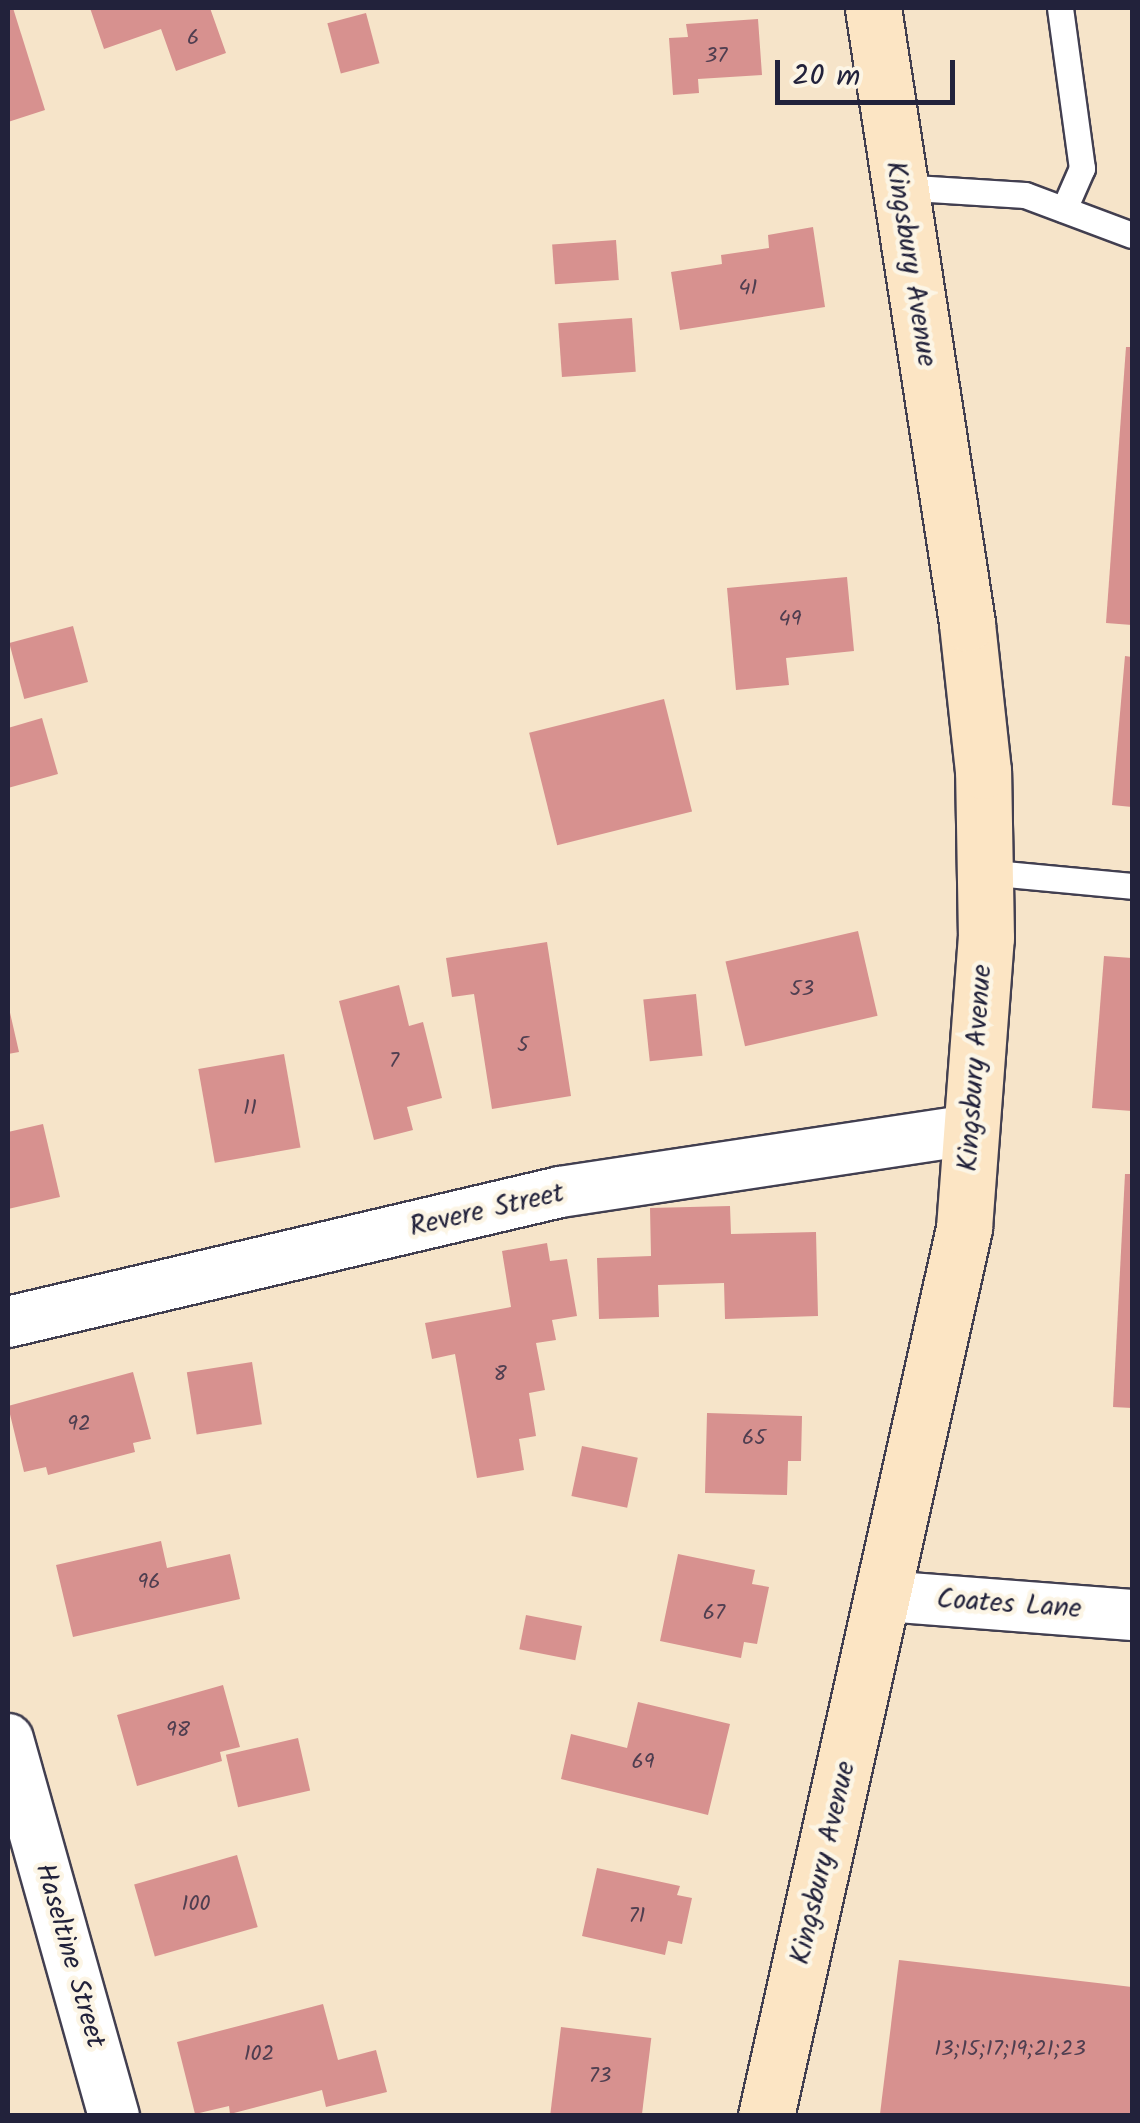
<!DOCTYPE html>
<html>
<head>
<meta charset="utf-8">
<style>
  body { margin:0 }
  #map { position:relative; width:1140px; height:2123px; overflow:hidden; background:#f6e4c9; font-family:Kalam,sans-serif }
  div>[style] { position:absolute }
  .building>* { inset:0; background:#d7918f; transform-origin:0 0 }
  .roads { filter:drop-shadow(2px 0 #423f50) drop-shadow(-2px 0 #423f50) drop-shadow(0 2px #423f50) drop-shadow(0 -2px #423f50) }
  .lane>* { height:25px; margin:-12.5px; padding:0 12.5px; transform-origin:12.5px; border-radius:12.5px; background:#fff }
  .street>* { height:50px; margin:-25px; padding:0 25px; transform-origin:25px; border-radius:25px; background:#fff }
  .secondary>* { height:55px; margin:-27.5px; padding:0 27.5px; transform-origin:27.5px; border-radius:27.5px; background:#fce5c4 }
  span { translate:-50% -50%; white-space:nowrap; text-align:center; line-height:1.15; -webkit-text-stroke:9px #fcf5e5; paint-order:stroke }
  .number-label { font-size:22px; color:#4f3e50 }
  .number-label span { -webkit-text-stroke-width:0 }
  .street-label { font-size:28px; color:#22223b }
  .frame { position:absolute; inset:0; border:10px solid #22223b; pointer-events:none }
  .scale { position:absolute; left:775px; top:60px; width:180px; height:45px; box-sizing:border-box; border:5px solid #22223b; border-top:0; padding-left:12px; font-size:30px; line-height:35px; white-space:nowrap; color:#22223b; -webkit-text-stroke:8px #fcf5e5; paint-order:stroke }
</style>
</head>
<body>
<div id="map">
  <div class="building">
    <i style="clip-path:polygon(8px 8px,13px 8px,45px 110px,8px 122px)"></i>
    <i style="clip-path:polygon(90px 8px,210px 8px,226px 53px,176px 71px,161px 29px,104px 49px)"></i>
    <i style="left:366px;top:13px;width:52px;height:40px;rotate:75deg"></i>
    <i style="clip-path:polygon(758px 19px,762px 75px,698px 79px,699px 93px,673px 95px,669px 38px,688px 37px,686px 24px)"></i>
    <i style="clip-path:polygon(813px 227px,825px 307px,680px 330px,671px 272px,722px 264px,721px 255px,769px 248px,768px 235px)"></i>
    <i style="left:616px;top:240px;width:40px;height:64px;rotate:86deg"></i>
    <i style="left:632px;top:318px;width:54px;height:74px;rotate:86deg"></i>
    <i style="clip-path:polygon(1126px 347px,1132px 347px,1132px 625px,1106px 623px)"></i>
    <i style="clip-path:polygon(847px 577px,854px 651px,786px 658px,789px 685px,736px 690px,727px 588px)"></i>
    <i style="left:73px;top:626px;width:58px;height:66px;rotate:75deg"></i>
    <i style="clip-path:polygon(1125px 656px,1132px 657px,1132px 807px,1112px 805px)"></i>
    <i style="left:664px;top:699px;width:116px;height:139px;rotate:76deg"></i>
    <i style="clip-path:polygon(42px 718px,58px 774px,8px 788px,8px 728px)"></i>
    <i style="left:858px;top:931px;width:87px;height:136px;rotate:77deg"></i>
    <i style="clip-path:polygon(547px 942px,571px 1096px,492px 1109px,474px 994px,452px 997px,446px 958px)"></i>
    <i style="clip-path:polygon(1104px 956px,1132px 958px,1132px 1111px,1092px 1108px)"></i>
    <i style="clip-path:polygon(399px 985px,409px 1026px,423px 1022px,442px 1098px,407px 1107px,413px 1130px,374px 1140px,339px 1001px)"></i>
    <i style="left:696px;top:994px;width:62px;height:53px;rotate:84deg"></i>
    <i style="clip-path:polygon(8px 1004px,19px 1052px,8px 1054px)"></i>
    <i style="left:284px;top:1054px;width:95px;height:87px;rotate:80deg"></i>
    <i style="clip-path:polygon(43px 1124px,60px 1197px,8px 1209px,8px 1132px)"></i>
    <i style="clip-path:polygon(1125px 1174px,1132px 1174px,1132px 1408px,1113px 1407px)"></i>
    <i style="clip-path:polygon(730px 1206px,731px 1234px,816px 1232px,818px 1316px,725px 1319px,724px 1283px,658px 1285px,659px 1317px,599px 1319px,597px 1258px,651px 1256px,650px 1208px)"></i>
    <i style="clip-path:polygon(547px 1243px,550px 1261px,567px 1259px,577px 1316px,552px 1320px,556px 1340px,536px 1343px,545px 1390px,529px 1393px,536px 1436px,519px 1439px,524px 1470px,477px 1478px,455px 1354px,432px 1359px,425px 1323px,511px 1307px,502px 1251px)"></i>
    <i style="left:252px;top:1362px;width:63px;height:66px;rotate:81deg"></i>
    <i style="clip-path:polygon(133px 1372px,151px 1439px,133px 1443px,135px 1452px,48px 1475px,46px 1467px,24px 1472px,8px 1406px)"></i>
    <i style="clip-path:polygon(707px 1413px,802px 1416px,801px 1461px,788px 1461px,787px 1495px,705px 1493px)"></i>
    <i style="left:582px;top:1446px;width:57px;height:51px;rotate:12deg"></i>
    <i style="clip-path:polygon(161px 1541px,167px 1568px,230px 1554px,240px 1599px,73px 1637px,56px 1565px)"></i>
    <i style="clip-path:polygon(678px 1554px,755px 1570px,752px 1584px,769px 1587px,757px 1644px,744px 1642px,741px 1658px,660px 1641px)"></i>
    <i style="left:526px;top:1615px;width:57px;height:35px;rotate:11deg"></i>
    <i style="clip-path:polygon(223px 1685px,240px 1747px,220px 1752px,222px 1761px,137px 1786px,117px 1715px)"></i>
    <i style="clip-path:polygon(638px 1702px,730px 1724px,708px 1815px,561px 1779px,571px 1734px,627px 1748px)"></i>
    <i style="left:298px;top:1738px;width:54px;height:74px;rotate:77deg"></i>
    <i style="left:237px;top:1855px;width:75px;height:107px;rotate:74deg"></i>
    <i style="clip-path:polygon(597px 1868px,680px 1886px,677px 1895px,692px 1898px,682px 1944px,668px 1941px,665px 1955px,582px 1936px)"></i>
    <i style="clip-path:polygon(899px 1960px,1132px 1987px,1132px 2116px,880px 2114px)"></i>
    <i style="clip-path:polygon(323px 2004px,338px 2060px,376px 2050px,387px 2092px,326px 2107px,322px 2090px,230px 2114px,229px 2106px,195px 2114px,177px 2042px)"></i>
    <i style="left:561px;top:2027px;width:91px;height:90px;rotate:7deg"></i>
  </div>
  <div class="roads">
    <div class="lane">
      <i style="left:1060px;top:8px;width:162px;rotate:82.2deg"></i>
      <i style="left:1082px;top:168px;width:45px;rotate:113.7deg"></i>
      <i style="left:898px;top:187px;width:127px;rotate:3.6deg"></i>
      <i style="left:1025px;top:195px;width:114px;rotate:20.5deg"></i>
      <i style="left:985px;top:872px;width:148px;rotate:5.4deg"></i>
    </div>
    <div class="street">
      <i style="left:8px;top:1322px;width:567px;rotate:-13.25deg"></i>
      <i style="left:560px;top:1192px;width:417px;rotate:-8.6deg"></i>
      <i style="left:885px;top:1596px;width:248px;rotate:4.4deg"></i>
      <i style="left:8px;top:1739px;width:392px;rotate:74.3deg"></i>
    </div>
    <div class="secondary">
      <i style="left:766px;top:2116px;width:910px;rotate:-77.43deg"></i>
      <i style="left:964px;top:1228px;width:291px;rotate:-85.7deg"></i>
      <i style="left:986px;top:938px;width:167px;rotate:-91deg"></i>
      <i style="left:983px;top:771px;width:149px;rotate:-96.2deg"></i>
      <i style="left:967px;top:623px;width:622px;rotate:-98.69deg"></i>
    </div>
  </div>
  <div class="number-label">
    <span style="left:193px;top:39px">6</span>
    <span style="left:716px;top:57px">37</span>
    <span style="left:748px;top:289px">41</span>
    <span style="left:790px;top:620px">49</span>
    <span style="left:802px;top:990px">53</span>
    <span style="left:523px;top:1046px">5</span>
    <span style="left:394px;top:1062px">7</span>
    <span style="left:250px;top:1109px">11</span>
    <span style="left:500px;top:1375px">8</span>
    <span style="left:79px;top:1425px">92</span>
    <span style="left:754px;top:1439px">65</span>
    <span style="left:149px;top:1583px">96</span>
    <span style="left:714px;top:1614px">67</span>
    <span style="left:178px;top:1731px">98</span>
    <span style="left:643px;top:1763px">69</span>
    <span style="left:196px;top:1905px">100</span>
    <span style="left:637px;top:1917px">71</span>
    <span style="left:1010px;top:2050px">13;15;17;19;21;23</span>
    <span style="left:259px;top:2055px">102</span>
    <span style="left:600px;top:2077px">73</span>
  </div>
  <div class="street-label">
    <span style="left:910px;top:264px;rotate:81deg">Kingsbury Avenue</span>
    <span style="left:976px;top:1068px;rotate:-86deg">Kingsbury Avenue</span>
    <span style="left:487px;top:1211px;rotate:-13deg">Revere Street</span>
    <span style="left:1009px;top:1605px;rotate:4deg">Coates Lane</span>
    <span style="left:824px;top:1863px;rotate:-77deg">Kingsbury Avenue</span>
    <span style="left:69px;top:1956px;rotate:74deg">Haseltine Street</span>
  </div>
  <div class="frame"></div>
  <div class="scale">20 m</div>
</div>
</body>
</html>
